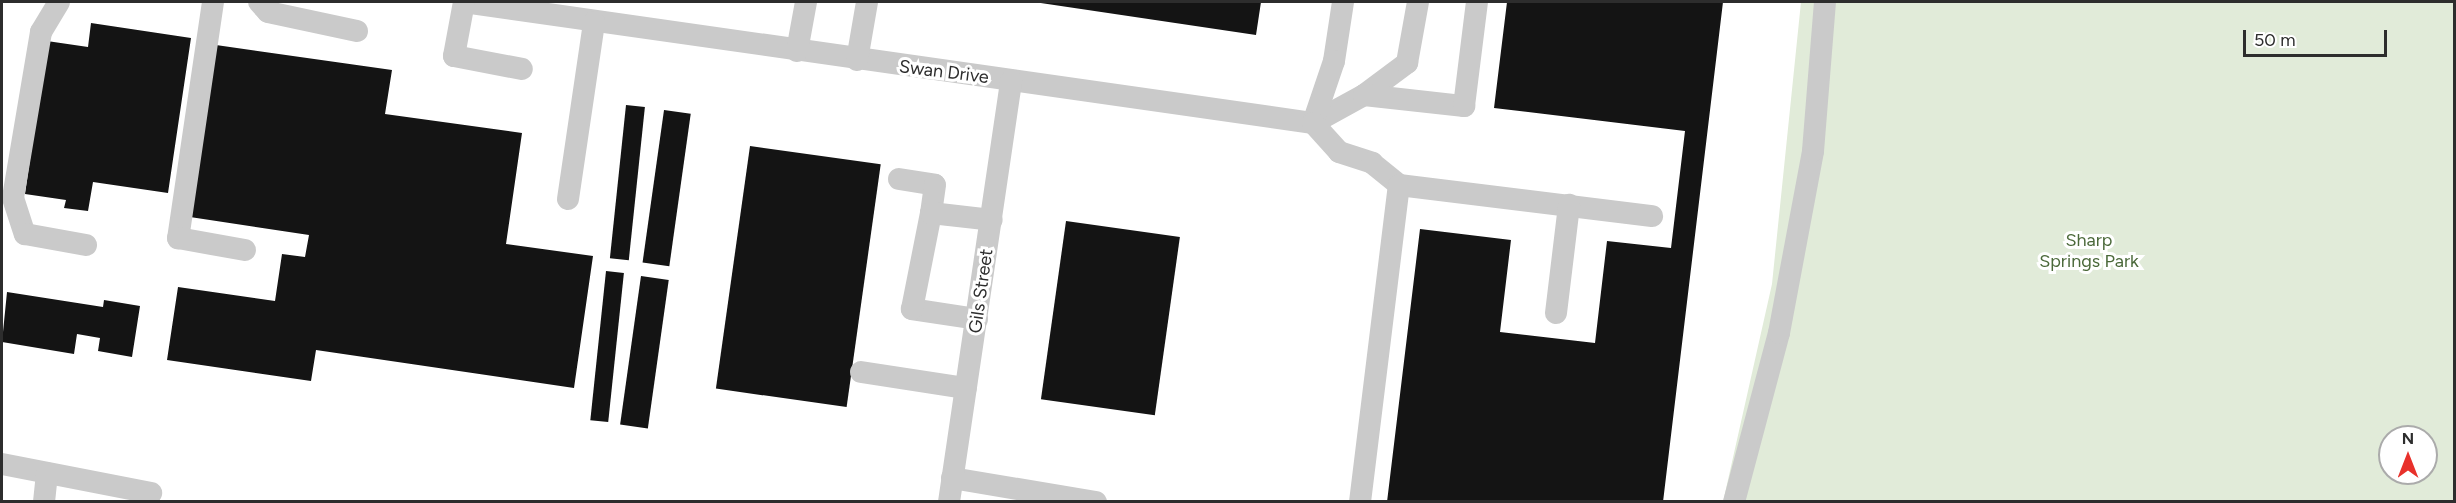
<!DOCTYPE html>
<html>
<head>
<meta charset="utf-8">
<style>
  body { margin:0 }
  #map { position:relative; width:2456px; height:503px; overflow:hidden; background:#fff; font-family:Figtree,sans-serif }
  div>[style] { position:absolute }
  .green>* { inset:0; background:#e1ebd9 }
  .building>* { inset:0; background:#141414; transform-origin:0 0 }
  .minor>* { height:22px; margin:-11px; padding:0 11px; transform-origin:11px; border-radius:11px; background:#cacaca }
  span { translate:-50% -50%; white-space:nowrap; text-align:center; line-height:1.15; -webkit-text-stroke:6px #fff; paint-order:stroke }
  .street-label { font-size:18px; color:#2d2d2d }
  .park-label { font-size:18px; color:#4b693a }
  .frame { position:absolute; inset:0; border:3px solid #2d2d2d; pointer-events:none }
  .north { position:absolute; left:2378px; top:425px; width:60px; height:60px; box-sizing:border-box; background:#fff; border:2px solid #ababab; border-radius:50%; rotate:0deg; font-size:16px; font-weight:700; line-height:24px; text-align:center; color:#2d2d2d }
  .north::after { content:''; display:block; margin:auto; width:21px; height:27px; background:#e8312b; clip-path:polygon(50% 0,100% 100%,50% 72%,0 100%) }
  .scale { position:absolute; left:2243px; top:30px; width:144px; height:27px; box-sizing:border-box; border:3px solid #2d2d2d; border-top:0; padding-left:8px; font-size:18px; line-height:21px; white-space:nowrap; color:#2d2d2d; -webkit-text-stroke:4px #fff; paint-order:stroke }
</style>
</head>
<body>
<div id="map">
  <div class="green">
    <i style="clip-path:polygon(evenodd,1801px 2px,2454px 2px,2454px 501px,1723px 502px,1772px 284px,1801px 2px,2390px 437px,2426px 437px,2426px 473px,2390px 473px,2390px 437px)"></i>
  </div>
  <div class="building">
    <i style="clip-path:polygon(1034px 2px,1261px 2px,1256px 35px)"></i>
    <i style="clip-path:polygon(1507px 2px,1723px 2px,1663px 502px,1387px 502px,1420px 229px,1511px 240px,1500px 332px,1595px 343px,1607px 241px,1671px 248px,1685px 131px,1494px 108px)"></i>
    <i style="clip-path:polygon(91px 23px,191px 38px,168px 193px,93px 182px,88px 211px,64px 208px,66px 200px,25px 194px,47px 41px,88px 47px)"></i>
    <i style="clip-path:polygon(216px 45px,392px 70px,385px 114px,522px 133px,506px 244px,593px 256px,574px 388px,316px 350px,311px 381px,167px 360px,178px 287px,275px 301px,282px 254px,305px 257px,309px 235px,190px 217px)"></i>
    <i style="left:626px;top:105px;width:19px;height:154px;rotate:6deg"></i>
    <i style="left:664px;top:110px;width:27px;height:154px;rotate:8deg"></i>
    <i style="left:750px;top:146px;width:132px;height:245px;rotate:8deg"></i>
    <i style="left:1066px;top:221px;width:115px;height:180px;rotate:8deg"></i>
    <i style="left:606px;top:271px;width:18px;height:150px;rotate:6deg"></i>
    <i style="left:641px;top:276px;width:28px;height:150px;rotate:8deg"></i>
    <i style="clip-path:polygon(7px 292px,103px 307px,104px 300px,140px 306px,132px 357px,98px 351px,100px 338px,77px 334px,74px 354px,2px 342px)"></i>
  </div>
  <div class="minor">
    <i style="left:59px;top:2px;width:35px;rotate:121deg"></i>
    <i style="left:41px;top:32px;width:168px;rotate:99.6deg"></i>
    <i style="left:13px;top:198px;width:38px;rotate:72deg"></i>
    <i style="left:25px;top:234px;width:62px;rotate:10.2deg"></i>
    <i style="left:213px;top:2px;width:239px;rotate:98.4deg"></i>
    <i style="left:178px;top:238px;width:68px;rotate:10.2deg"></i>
    <i style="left:259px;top:2px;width:13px;rotate:48deg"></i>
    <i style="left:268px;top:12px;width:91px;rotate:12.1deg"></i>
    <i style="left:464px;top:2px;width:858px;rotate:8.11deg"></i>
    <i style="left:1313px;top:123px;width:58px;rotate:-28.8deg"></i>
    <i style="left:1364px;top:95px;width:54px;rotate:-36.7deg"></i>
    <i style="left:1407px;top:63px;width:62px;rotate:-79.8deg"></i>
    <i style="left:464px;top:2px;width:55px;rotate:100.5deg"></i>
    <i style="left:454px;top:56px;width:69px;rotate:10.8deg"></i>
    <i style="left:1343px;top:2px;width:60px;rotate:98.7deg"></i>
    <i style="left:1334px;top:61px;width:65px;rotate:108.7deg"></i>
    <i style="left:1313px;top:123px;width:39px;rotate:48deg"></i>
    <i style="left:1339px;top:152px;width:35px;rotate:18deg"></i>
    <i style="left:1372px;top:163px;width:35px;rotate:39deg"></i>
    <i style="left:1399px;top:185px;width:255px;rotate:7deg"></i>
    <i style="left:797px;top:51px;width:50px;rotate:-79.6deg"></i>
    <i style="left:857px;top:60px;width:59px;rotate:-80.2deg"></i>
    <i style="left:1364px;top:95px;width:101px;rotate:6.3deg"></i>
    <i style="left:1464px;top:106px;width:105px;rotate:-82.9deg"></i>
    <i style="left:899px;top:179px;width:36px;rotate:9deg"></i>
    <i style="left:935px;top:185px;width:28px;rotate:98deg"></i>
    <i style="left:568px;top:199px;width:179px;rotate:-81.6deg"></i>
    <i style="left:1556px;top:313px;width:109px;rotate:-83.1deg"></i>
    <i style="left:977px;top:319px;width:66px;rotate:-171.3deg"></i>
    <i style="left:912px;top:309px;width:98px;rotate:-78.8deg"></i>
    <i style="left:931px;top:213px;width:61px;rotate:6.5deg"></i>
    <i style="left:861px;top:372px;width:106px;rotate:8.7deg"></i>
    <i style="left:2px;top:464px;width:152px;rotate:11deg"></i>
    <i style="left:952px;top:478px;width:146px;rotate:9.5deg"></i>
    <i style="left:44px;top:502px;width:29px;rotate:-84deg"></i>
    <i style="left:949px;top:502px;width:426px;rotate:-81.6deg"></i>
    <i style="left:1360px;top:502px;width:319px;rotate:-83deg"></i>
    <i style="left:1734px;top:502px;width:175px;rotate:-75.1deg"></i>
    <i style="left:1779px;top:333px;width:185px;rotate:-79.4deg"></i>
    <i style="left:1813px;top:151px;width:149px;rotate:-85.4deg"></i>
  </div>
  <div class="street-label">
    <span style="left:944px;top:72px;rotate:7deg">Swan Drive</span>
    <span style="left:981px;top:291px;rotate:-82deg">Gils Street</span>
  </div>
  <div class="park-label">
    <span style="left:2089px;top:251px">Sharp<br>Springs Park</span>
  </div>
  <div class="frame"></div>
  <div class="north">N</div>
  <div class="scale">50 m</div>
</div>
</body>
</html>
